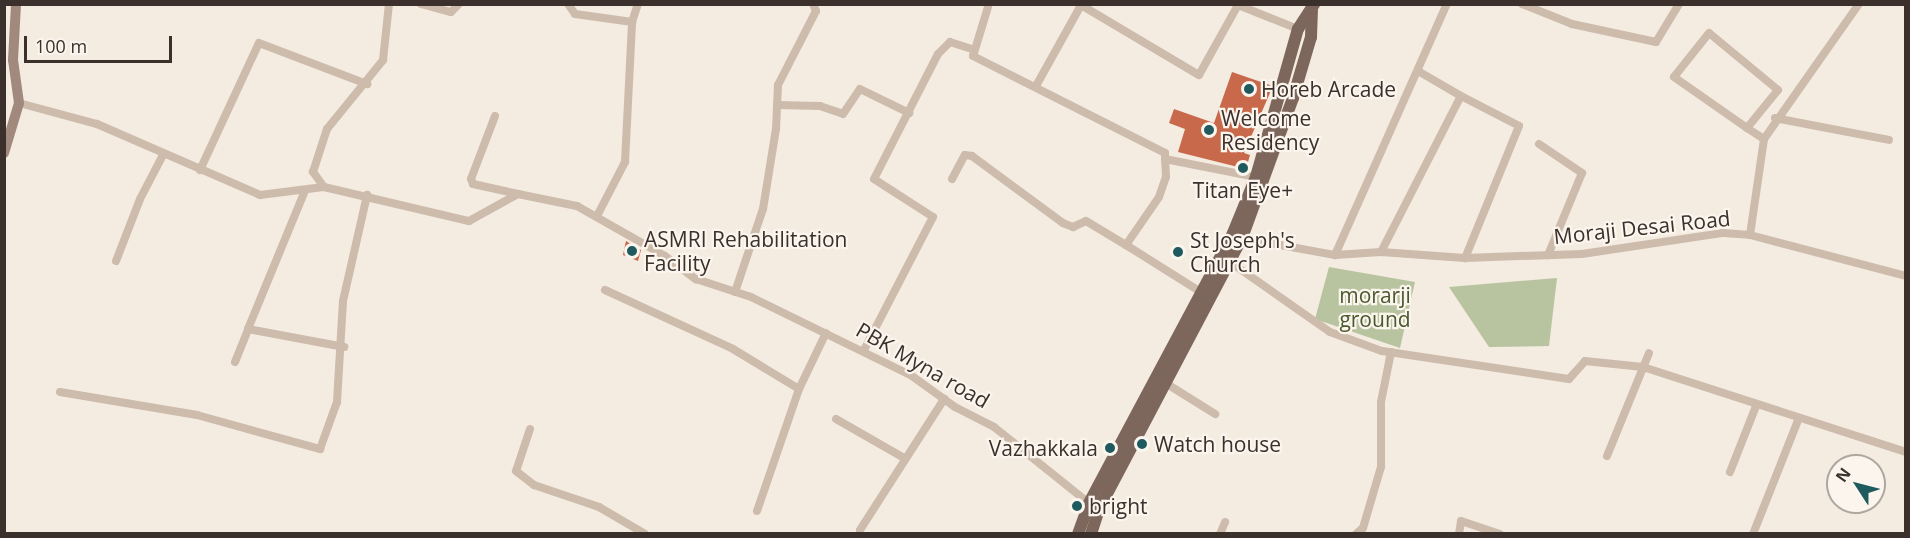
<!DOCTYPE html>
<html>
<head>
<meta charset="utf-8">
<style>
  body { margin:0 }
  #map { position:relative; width:1910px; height:538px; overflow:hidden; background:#f4ebe1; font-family:"Open Sans",sans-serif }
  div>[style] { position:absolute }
  .green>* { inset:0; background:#b8c4a0 }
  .building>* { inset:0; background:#c8694b }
  .street>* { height:8px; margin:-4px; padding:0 4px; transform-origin:4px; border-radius:4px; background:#cdbbac }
  .secondary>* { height:10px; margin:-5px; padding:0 5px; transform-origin:5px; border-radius:5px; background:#a18a7d }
  .primary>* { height:12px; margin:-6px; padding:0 6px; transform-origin:6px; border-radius:6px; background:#7d675c }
  .dots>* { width:16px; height:16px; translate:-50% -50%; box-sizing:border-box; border:3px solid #fbf5ee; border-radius:50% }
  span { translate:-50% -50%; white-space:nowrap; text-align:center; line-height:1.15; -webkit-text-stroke:4.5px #fbf5ee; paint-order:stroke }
  .poi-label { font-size:21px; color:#3b302b }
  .left { translate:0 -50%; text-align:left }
  .right { translate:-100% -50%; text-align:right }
  .street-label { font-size:21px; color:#3b302b }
  .park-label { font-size:21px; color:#4a5a2e }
  .frame { position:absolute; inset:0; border:6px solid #3b302b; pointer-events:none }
  .north { position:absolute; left:1826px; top:454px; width:60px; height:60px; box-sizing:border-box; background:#fbf5ee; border:2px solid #aea6a0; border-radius:50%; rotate:306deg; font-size:16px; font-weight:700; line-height:24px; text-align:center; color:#3b302b }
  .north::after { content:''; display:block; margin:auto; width:21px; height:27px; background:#1f5a5e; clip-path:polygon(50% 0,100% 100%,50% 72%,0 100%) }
  .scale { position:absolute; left:24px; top:36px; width:148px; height:27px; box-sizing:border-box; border:3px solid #3b302b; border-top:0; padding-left:8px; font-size:18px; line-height:21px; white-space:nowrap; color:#3b302b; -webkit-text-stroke:4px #fbf5ee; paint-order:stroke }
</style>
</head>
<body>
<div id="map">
  <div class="green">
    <i style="clip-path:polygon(1329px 267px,1415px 282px,1400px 348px,1315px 319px)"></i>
    <i style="clip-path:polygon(1557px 278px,1549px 346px,1489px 347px,1449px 287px)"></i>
  </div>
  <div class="building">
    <i style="clip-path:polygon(1232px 72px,1273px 86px,1244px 153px,1250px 155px,1246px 169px,1178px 152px,1185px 129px,1169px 123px,1174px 109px,1214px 123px)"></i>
    <i style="clip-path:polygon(626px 241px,641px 250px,638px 261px,623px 255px)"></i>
  </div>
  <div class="street">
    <i style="left:421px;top:4px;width:31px;rotate:15deg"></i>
    <i style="left:451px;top:12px;width:11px;rotate:-45deg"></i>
    <i style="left:568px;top:4px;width:12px;rotate:55deg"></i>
    <i style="left:575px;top:14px;width:58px;rotate:8deg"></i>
    <i style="left:1522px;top:4px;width:54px;rotate:21.8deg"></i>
    <i style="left:1572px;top:24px;width:86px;rotate:12.1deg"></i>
    <i style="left:1656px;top:42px;width:44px;rotate:-58.8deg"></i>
    <i style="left:988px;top:7px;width:51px;rotate:107deg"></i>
    <i style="left:973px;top:56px;width:215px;rotate:26.8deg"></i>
    <i style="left:1165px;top:153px;width:6px;rotate:90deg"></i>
    <i style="left:1165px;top:159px;width:93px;rotate:11.2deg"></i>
    <i style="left:1036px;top:86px;width:93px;rotate:-60.9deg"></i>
    <i style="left:1081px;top:5px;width:137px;rotate:30.7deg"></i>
    <i style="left:1199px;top:75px;width:80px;rotate:-60.9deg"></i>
    <i style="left:1238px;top:5px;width:65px;rotate:21.8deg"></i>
    <i style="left:1461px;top:96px;width:65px;rotate:27.3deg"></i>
    <i style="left:1519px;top:126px;width:143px;rotate:112.2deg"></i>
    <i style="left:19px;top:103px;width:81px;rotate:15.1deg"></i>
    <i style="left:97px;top:124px;width:178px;rotate:23.5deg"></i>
    <i style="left:260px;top:195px;width:64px;rotate:-7.1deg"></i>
    <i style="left:324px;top:187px;width:149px;rotate:13.2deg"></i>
    <i style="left:469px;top:221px;width:56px;rotate:-28.9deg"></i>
    <i style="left:518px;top:194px;width:60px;rotate:11.5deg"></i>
    <i style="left:577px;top:206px;width:101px;rotate:29.6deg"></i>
    <i style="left:665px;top:256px;width:39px;rotate:37deg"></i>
    <i style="left:696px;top:279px;width:58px;rotate:18.1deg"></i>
    <i style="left:751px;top:297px;width:179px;rotate:26.1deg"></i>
    <i style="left:912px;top:376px;width:53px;rotate:35.8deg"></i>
    <i style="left:955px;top:407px;width:44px;rotate:27.1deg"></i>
    <i style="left:994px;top:427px;width:122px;rotate:38.7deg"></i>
    <i style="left:777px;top:105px;width:43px;rotate:1.3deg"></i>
    <i style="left:820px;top:106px;width:24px;rotate:19deg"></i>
    <i style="left:843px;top:114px;width:30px;rotate:-56deg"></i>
    <i style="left:860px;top:89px;width:55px;rotate:26.1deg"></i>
    <i style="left:495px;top:116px;width:67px;rotate:110.9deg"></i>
    <i style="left:471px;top:179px;width:5px;rotate:68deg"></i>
    <i style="left:473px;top:184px;width:46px;rotate:12.5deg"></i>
    <i style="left:1775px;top:118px;width:116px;rotate:10.9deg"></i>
    <i style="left:1747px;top:128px;width:49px;rotate:-50.8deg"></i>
    <i style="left:1778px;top:90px;width:89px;rotate:-140.4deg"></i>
    <i style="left:1709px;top:33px;width:56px;rotate:128.5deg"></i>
    <i style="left:1674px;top:77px;width:89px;rotate:34.9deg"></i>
    <i style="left:1747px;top:128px;width:20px;rotate:33deg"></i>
    <i style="left:1539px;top:144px;width:52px;rotate:34deg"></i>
    <i style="left:1582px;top:173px;width:89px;rotate:112.5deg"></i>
    <i style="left:200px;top:170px;width:140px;rotate:-65.1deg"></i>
    <i style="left:259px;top:43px;width:116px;rotate:20.8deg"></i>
    <i style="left:952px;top:179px;width:27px;rotate:-62deg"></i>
    <i style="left:965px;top:155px;width:7px;rotate:8deg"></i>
    <i style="left:972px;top:156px;width:113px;rotate:36.4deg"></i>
    <i style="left:1063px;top:223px;width:11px;rotate:22deg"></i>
    <i style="left:1073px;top:227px;width:14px;rotate:-25deg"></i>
    <i style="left:1086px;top:221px;width:47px;rotate:31deg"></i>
    <i style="left:1126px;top:245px;width:58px;rotate:-55.5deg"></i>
    <i style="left:1159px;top:197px;width:21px;rotate:-71deg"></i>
    <i style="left:1166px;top:177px;width:18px;rotate:-93deg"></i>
    <i style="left:324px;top:187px;width:19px;rotate:-126deg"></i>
    <i style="left:313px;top:172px;width:45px;rotate:-72deg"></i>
    <i style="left:327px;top:129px;width:89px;rotate:-50.9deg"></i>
    <i style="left:383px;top:60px;width:56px;rotate:-83.9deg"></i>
    <i style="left:304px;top:193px;width:147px;rotate:112.4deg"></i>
    <i style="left:248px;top:329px;width:98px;rotate:10.6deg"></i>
    <i style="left:597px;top:216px;width:61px;rotate:-62.6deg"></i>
    <i style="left:625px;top:162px;width:140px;rotate:-87.1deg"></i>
    <i style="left:632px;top:22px;width:19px;rotate:-72deg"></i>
    <i style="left:1750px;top:235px;width:161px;rotate:14.7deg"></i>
    <i style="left:1242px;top:238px;width:95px;rotate:10.4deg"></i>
    <i style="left:1335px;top:255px;width:46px;rotate:-3.7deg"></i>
    <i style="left:1381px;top:252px;width:84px;rotate:4.1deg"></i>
    <i style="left:1465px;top:258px;width:117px;rotate:-2deg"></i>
    <i style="left:1582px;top:254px;width:143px;rotate:-8.5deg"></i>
    <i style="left:1723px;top:233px;width:27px;rotate:4deg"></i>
    <i style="left:1750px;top:235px;width:97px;rotate:-81.7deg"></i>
    <i style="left:1764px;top:139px;width:165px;rotate:-54.9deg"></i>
    <i style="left:1126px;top:245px;width:89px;rotate:32.1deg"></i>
    <i style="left:1381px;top:252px;width:175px;rotate:-62.9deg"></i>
    <i style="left:1461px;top:96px;width:50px;rotate:-149.8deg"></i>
    <i style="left:1335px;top:255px;width:275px;rotate:-66deg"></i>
    <i style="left:116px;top:261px;width:66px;rotate:-68.8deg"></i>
    <i style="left:140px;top:199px;width:50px;rotate:-62.4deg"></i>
    <i style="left:1230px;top:262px;width:122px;rotate:35deg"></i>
    <i style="left:1330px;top:332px;width:55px;rotate:20.1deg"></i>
    <i style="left:1382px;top:351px;width:189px;rotate:8.5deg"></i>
    <i style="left:1569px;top:379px;width:24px;rotate:-48deg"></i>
    <i style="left:1585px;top:361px;width:58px;rotate:5.9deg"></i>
    <i style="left:1643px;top:367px;width:276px;rotate:17.9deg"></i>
    <i style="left:605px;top:290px;width:141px;rotate:24.7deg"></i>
    <i style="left:733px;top:349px;width:77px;rotate:31.2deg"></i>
    <i style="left:735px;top:292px;width:88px;rotate:-71.4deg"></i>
    <i style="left:763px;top:209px;width:81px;rotate:-80.8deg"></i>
    <i style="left:776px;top:129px;width:44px;rotate:-87.4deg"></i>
    <i style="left:778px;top:85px;width:83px;rotate:-62.8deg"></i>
    <i style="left:816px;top:11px;width:8px;rotate:-113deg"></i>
    <i style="left:864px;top:350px;width:150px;rotate:-62.6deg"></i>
    <i style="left:933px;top:217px;width:70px;rotate:-147.2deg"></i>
    <i style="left:874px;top:179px;width:140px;rotate:-62.9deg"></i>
    <i style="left:938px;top:54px;width:17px;rotate:-45deg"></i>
    <i style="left:950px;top:42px;width:22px;rotate:18deg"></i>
    <i style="left:235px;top:362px;width:35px;rotate:-68deg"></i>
    <i style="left:1167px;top:384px;width:57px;rotate:32deg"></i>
    <i style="left:60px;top:392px;width:139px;rotate:9.5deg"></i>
    <i style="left:197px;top:415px;width:128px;rotate:15.5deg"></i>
    <i style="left:320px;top:449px;width:50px;rotate:-70.1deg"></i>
    <i style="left:337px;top:402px;width:101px;rotate:-86.6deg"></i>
    <i style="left:343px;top:301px;width:109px;rotate:-77.2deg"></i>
    <i style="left:836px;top:419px;width:78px;rotate:29.8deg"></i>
    <i style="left:530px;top:429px;width:44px;rotate:108.4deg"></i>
    <i style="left:516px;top:471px;width:23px;rotate:38deg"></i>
    <i style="left:534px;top:485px;width:69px;rotate:18.7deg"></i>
    <i style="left:599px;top:507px;width:53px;rotate:30.4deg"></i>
    <i style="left:1607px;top:456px;width:111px;rotate:-67.8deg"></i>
    <i style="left:1730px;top:472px;width:71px;rotate:-68.5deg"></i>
    <i style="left:757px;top:511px;width:129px;rotate:-71deg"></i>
    <i style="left:799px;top:389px;width:62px;rotate:-64.3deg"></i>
    <i style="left:860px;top:530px;width:156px;rotate:-57.3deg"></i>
    <i style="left:1220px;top:534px;width:13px;rotate:-67deg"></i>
    <i style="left:1356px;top:534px;width:9px;rotate:-41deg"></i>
    <i style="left:1363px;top:528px;width:64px;rotate:-73.6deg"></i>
    <i style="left:1381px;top:467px;width:65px;rotate:-90deg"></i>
    <i style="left:1381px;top:402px;width:51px;rotate:-78.7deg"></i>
    <i style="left:1459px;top:534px;width:13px;rotate:-81deg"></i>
    <i style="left:1461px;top:521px;width:41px;rotate:18.4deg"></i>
    <i style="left:1753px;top:534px;width:125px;rotate:-68.4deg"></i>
  </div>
  <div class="secondary">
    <i style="left:4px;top:153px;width:52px;rotate:-73.3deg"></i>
    <i style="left:19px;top:103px;width:43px;rotate:-97.9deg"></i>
    <i style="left:13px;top:60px;width:56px;rotate:-86.9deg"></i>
  </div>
  <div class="primary">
    <i style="left:1078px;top:534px;width:33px;rotate:-70deg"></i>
    <i style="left:1089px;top:503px;width:306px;rotate:-61.9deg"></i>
    <i style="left:1233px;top:233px;width:61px;rotate:-67.7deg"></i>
    <i style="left:1256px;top:177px;width:154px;rotate:-74.2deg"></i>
    <i style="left:1298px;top:29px;width:30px;rotate:-57deg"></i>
    <i style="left:1091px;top:534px;width:28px;rotate:-72deg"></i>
    <i style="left:1100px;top:507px;width:304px;rotate:-62.2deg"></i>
    <i style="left:1242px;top:238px;width:149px;rotate:-70deg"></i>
    <i style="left:1293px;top:98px;width:64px;rotate:-73.6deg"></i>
    <i style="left:1311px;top:37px;width:27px;rotate:-88deg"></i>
  </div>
  <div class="dots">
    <i style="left:1249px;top:89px;background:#1f5a5e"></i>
    <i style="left:1209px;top:130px;background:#1f5a5e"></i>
    <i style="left:1243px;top:168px;background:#1f5a5e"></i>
    <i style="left:632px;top:251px;background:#1f5a5e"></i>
    <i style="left:1178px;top:252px;background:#1f5a5e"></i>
    <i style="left:1142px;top:444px;background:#1f5a5e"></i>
    <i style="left:1110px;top:448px;background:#1f5a5e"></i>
    <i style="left:1077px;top:506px;background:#1f5a5e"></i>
  </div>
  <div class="poi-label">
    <span class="left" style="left:1261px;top:89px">Horeb Arcade</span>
    <span class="left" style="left:1221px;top:130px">Welcome<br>Residency</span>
    <span style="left:1243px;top:190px">Titan Eye+</span>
    <span class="left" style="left:644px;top:251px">ASMRI Rehabilitation<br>Facility</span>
    <span class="left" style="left:1190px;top:252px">St Joseph's<br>Church</span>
    <span class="left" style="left:1154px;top:444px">Watch house</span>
    <span class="right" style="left:1098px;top:448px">Vazhakkala</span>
    <span class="left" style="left:1089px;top:506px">bright</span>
  </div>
  <div class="street-label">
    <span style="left:1642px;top:227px;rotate:-6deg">Moraji Desai Road</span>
    <span style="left:923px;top:365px;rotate:30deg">PBK Myna road</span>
  </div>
  <div class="park-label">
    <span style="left:1375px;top:307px">morarji<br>ground</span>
  </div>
  <div class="frame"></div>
  <div class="north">N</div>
  <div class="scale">100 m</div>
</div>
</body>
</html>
